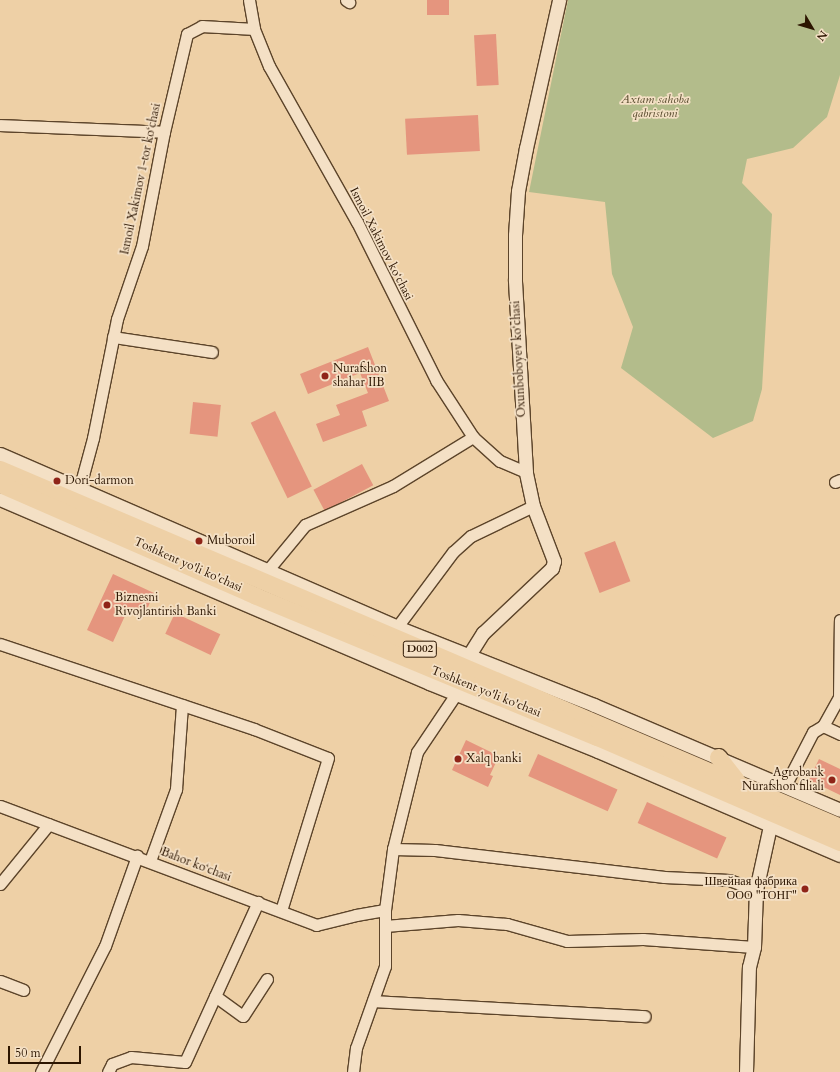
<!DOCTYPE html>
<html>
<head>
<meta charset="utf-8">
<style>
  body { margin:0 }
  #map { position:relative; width:840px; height:1072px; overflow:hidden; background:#eed0a6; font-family:Cardo,serif }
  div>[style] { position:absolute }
  .green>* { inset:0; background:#b3bc8b }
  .building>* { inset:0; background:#e5957e; transform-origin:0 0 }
  .roads { filter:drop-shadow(1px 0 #5c442a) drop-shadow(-1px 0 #5c442a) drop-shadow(0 1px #5c442a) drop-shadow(0 -1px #5c442a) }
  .minor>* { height:11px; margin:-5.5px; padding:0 5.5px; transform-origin:5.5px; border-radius:5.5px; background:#f4e0c5 }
  .tertiary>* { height:13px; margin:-6.5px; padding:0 6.5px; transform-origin:6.5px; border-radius:6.5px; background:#f4e0c5 }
  .primary>* { height:17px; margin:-8.5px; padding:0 8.5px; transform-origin:8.5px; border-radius:8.5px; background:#eed0a6 }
  .dots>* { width:11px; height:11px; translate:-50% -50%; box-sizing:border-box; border:2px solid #f4e0c5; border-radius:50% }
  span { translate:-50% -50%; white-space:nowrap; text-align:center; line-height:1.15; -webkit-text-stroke:3.5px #f4e0c5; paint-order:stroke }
  .shield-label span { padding:1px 3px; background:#f4e0c5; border:1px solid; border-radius:3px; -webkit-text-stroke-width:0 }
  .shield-label { font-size:11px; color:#2c1500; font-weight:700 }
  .park-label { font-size:12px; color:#54472a; font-style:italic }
  .street-label { font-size:12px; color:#2c1500 }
  .poi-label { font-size:12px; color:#2c1500 }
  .left { translate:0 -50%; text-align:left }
  .right { translate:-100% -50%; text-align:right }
  .north { position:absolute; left:792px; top:8px; width:40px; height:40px; -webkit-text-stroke:3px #f4e0c5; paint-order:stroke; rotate:128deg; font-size:11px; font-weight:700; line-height:16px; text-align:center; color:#2c1500 }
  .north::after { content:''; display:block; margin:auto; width:14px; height:18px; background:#2c1500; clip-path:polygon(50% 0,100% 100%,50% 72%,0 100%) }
  .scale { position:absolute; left:8px; top:1046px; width:73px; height:18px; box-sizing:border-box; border:2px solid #2c1500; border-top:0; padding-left:5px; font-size:12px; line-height:14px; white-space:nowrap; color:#2c1500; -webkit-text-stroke:3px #f4e0c5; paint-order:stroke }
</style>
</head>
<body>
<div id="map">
  <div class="green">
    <i style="clip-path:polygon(568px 0,840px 0,840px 75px,827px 117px,793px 148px,747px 159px,742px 183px,772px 214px,762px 389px,753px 421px,713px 438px,621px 368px,633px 327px,612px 274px,605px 202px,529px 192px)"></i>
  </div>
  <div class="building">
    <i style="left:427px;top:0;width:22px;height:15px"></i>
    <i style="left:496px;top:34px;width:51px;height:22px;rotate:87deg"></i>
    <i style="left:478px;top:115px;width:36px;height:73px;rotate:87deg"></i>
    <i style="clip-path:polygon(368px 347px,389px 401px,362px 411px,367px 426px,323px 442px,316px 424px,340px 415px,336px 405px,368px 393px,360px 373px,308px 394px,300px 374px)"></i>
    <i style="left:193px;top:402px;width:28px;height:32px;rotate:6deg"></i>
    <i style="left:275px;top:411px;width:84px;height:27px;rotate:64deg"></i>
    <i style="left:362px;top:464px;width:24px;height:55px;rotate:62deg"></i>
    <i style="left:615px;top:541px;width:43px;height:33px;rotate:69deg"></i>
    <i style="clip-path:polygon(113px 574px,154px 593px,145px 614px,129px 607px,113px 642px,87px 630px)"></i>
    <i style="left:175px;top:613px;width:50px;height:23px;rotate:25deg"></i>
    <i style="clip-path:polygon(466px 740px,499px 756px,490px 775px,493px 776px,488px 787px,452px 770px)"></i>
    <i style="left:538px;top:754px;width:87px;height:24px;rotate:24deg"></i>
    <i style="clip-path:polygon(819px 759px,840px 769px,840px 795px,809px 780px)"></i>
    <i style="left:647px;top:802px;width:87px;height:23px;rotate:24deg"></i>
  </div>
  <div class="roads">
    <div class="minor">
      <i style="left:249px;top:0;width:29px;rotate:80deg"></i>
      <i style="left:254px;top:29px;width:40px;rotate:68deg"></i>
      <i style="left:269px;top:66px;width:179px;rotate:60.6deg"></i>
      <i style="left:357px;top:222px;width:177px;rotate:63.4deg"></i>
      <i style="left:436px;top:380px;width:68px;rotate:57deg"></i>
      <i style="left:473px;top:437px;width:36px;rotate:42deg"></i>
      <i style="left:500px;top:461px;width:28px;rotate:23deg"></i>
      <i style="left:346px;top:0;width:4px;rotate:34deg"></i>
      <i style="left:0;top:125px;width:164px;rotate:2.4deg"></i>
      <i style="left:113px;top:337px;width:100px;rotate:8.6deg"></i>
      <i style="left:835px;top:482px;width:5px;rotate:-22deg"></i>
      <i style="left:79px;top:490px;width:54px;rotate:-74.9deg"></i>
      <i style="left:93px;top:438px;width:121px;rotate:-78.6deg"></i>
      <i style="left:117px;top:319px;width:77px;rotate:-71.1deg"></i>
      <i style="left:142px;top:246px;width:116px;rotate:-79.1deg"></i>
      <i style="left:164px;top:132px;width:101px;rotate:-76.8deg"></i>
      <i style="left:187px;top:34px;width:17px;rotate:-28deg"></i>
      <i style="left:202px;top:26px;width:52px;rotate:3.3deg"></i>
      <i style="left:267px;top:571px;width:60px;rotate:-50.4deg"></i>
      <i style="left:305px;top:525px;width:96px;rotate:-23.9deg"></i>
      <i style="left:393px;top:486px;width:94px;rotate:-31.5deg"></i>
      <i style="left:397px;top:627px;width:94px;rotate:-53.3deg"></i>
      <i style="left:453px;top:552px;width:24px;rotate:-42deg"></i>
      <i style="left:471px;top:536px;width:69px;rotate:-25.8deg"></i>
      <i style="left:0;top:644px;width:268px;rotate:18.5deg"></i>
      <i style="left:254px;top:729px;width:79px;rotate:21.4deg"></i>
      <i style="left:328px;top:758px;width:160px;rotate:107.1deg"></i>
      <i style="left:823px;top:726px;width:19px;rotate:25deg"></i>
      <i style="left:785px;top:786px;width:61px;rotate:-62.6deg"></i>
      <i style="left:813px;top:732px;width:12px;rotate:-31deg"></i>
      <i style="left:823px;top:726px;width:33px;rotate:-61deg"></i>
      <i style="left:839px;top:697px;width:77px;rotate:-89.3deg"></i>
      <i style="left:0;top:806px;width:338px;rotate:20.6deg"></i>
      <i style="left:316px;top:925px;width:41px;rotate:-14deg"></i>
      <i style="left:356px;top:915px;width:29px;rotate:-10deg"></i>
      <i style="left:393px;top:849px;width:42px;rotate:1.4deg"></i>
      <i style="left:435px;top:850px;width:231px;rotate:6.7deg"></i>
      <i style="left:664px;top:877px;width:65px;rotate:2.6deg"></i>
      <i style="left:729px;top:880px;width:29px;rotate:20deg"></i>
      <i style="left:150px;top:861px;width:77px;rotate:-70.1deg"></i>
      <i style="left:176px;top:789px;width:84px;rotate:-85.9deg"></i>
      <i style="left:0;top:884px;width:77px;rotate:-50.8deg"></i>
      <i style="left:385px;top:926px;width:73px;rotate:-4.7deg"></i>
      <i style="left:458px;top:920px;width:49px;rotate:4.7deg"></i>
      <i style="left:507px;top:924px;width:62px;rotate:15.8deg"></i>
      <i style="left:567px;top:941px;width:76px;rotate:-1.5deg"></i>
      <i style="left:643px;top:939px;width:111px;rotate:4.1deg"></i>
      <i style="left:0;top:981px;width:25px;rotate:21deg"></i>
      <i style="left:215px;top:996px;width:34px;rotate:36deg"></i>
      <i style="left:243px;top:1016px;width:44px;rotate:-57deg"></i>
      <i style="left:373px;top:1001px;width:272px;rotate:3.2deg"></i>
      <i style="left:41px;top:1072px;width:141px;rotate:-63.1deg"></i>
      <i style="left:105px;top:946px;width:96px;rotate:-70.4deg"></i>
      <i style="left:108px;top:1072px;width:9px;rotate:-63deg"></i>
      <i style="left:112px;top:1064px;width:20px;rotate:-20deg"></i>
      <i style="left:131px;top:1057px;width:54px;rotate:5.3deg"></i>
      <i style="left:185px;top:1062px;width:176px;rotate:-65.5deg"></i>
      <i style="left:353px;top:1072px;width:24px;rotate:-83deg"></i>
      <i style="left:356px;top:1048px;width:87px;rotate:-70.5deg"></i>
      <i style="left:385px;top:966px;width:56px;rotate:-90deg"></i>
      <i style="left:385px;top:910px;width:62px;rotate:-82.5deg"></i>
      <i style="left:393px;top:849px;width:100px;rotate:-76.1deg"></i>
      <i style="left:417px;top:752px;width:70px;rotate:-56.1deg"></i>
    </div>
    <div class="tertiary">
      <i style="left:0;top:454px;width:433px;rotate:23.5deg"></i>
      <i style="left:397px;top:627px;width:212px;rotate:21.6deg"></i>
      <i style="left:594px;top:705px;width:267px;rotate:23.1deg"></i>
      <i style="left:0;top:499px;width:467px;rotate:23.2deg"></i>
      <i style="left:429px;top:683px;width:182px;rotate:21.9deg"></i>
      <i style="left:598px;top:751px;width:263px;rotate:23.3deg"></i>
      <i style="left:469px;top:655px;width:26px;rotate:-58deg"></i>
      <i style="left:483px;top:633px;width:95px;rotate:-43.3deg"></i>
      <i style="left:552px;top:568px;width:7px;rotate:-74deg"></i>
      <i style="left:554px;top:561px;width:59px;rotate:-110.9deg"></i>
      <i style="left:533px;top:506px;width:35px;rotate:-102deg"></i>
      <i style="left:526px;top:472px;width:193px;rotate:-93.3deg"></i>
      <i style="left:515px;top:279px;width:44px;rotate:-90deg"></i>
      <i style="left:515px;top:235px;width:44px;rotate:-86.1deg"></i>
      <i style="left:518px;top:191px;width:44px;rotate:-79.5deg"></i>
      <i style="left:526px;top:148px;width:152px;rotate:-77.4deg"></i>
      <i style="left:746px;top:1072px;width:105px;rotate:-88.4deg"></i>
      <i style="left:749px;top:967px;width:21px;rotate:-76deg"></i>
      <i style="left:754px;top:947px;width:57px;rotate:-88deg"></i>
      <i style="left:756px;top:890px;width:66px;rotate:-77.7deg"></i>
    </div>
    <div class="primary">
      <i style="left:0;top:469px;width:913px;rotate:23.08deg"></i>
      <i style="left:0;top:484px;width:279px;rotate:23.6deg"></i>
      <i style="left:256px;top:596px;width:369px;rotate:22.5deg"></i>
      <i style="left:597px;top:737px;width:265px;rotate:23.4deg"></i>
      <i style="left:718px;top:757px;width:29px;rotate:52deg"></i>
    </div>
  </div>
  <div class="dots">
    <i style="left:325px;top:376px;background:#8f2418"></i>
    <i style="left:57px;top:481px;background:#8f2418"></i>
    <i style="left:199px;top:541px;background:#8f2418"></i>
    <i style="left:107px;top:605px;background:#8f2418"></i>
    <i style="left:458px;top:759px;background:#8f2418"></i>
    <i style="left:832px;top:780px;background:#8f2418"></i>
    <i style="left:805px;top:889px;background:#8f2418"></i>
  </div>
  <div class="shield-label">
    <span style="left:420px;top:649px">D002</span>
  </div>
  <div class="park-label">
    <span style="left:655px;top:107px">Axtam sahoba<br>qabristoni</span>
  </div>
  <div class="street-label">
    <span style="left:141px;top:179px;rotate:-78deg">Ismoil Xakimov 1-tor ko‘chasi</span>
    <span style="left:381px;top:244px;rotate:63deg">Ismoil Xakimov ko‘chasi</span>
    <span style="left:519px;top:359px;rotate:-93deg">Oxunboboyev ko‘chasi</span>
    <span style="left:188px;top:565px;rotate:24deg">Toshkent yo'li ko'chasi</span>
    <span style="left:486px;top:692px;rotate:22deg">Toshkent yo'li ko'chasi</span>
    <span style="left:196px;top:865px;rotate:21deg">Bahor ko‘chasi</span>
  </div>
  <div class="poi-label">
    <span class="left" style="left:333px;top:376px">Nurafshon<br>shahar IIB</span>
    <span class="left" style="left:65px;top:481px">Dori-darmon</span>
    <span class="left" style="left:207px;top:541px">Muboroil</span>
    <span class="left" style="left:115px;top:605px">Biznesni<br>Rivojlantirish Banki</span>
    <span class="left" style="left:466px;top:759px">Xalq banki</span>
    <span class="right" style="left:824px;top:780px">Agrobank<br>Nurafshon filiali</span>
    <span class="right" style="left:797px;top:889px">Швейная фабрика<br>ООО "ТОНГ"</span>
  </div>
  <div class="north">N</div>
  <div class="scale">50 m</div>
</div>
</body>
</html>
